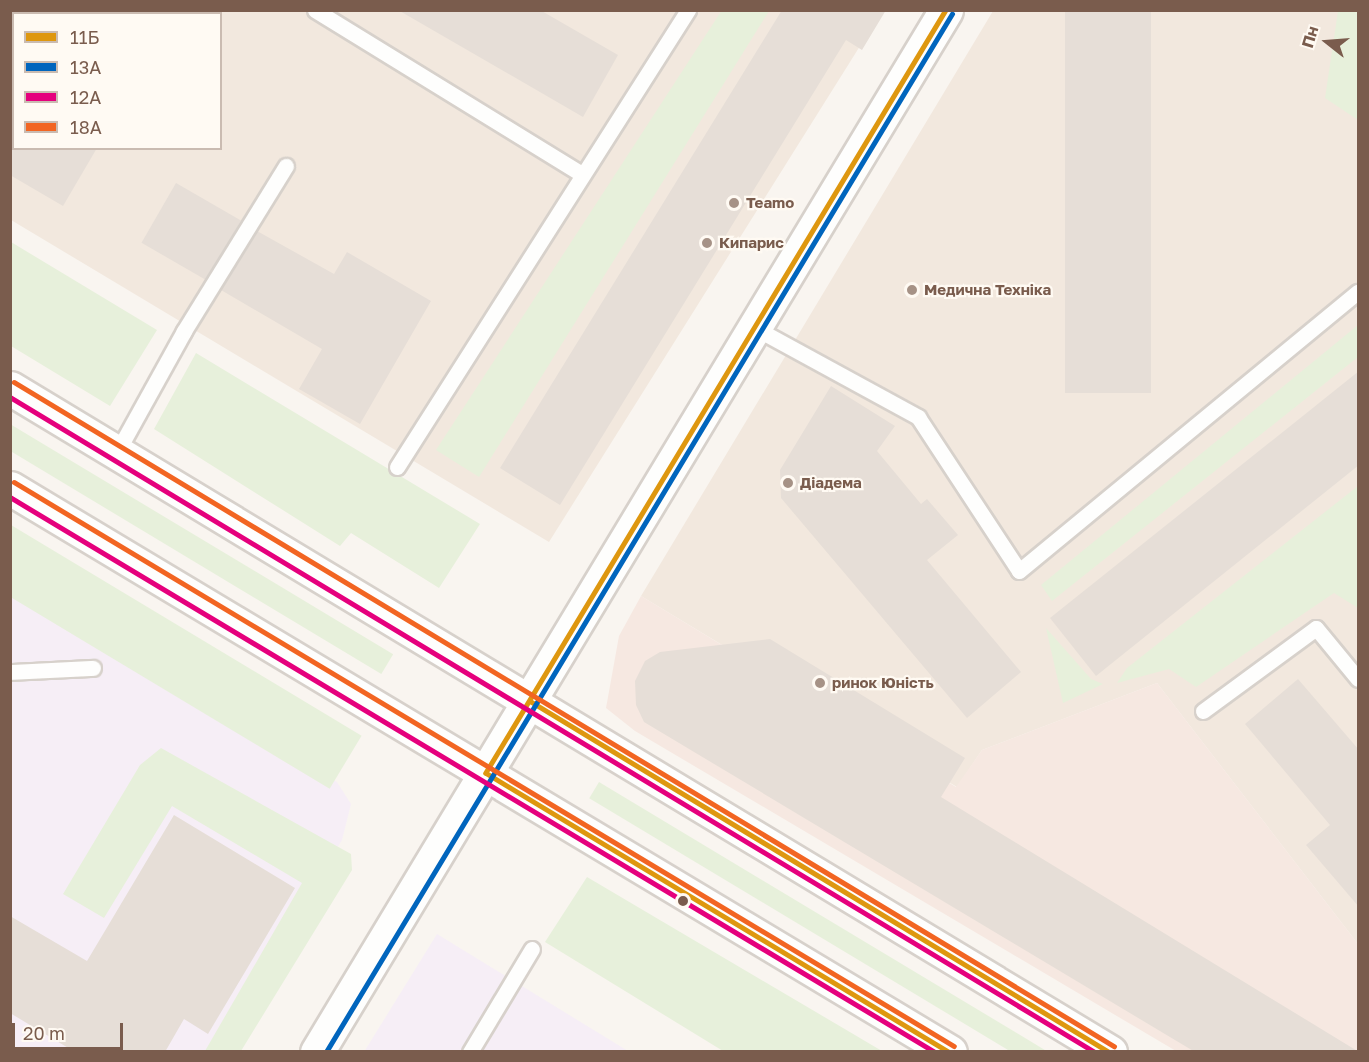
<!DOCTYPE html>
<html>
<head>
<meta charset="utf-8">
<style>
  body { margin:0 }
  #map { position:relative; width:1369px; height:1062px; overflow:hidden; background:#f9f5f0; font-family:"Golos Text",sans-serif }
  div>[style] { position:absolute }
  .residential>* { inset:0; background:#f2e8de }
  .commercial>* { inset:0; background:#f6e8e1 }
  .education>* { inset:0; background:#f6eef6 }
  .green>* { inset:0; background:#e7f0db; transform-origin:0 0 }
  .building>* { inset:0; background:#e6ded7; transform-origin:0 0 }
  .roads { filter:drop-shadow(2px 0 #d7d1cb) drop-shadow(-2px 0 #d7d1cb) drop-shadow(0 2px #d7d1cb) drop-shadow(0 -2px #d7d1cb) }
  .lane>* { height:15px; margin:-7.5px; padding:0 7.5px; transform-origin:7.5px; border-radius:7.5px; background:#fefefd }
  .secondary>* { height:33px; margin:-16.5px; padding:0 16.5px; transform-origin:16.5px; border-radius:16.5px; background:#fefefd }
  .bus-1>* { height:4.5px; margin:-2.25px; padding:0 2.25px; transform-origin:2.25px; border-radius:2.25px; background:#de970f }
  .bus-2>* { height:4.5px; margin:-2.25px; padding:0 2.25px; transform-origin:2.25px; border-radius:2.25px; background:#0065bd }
  .bus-3>* { height:4.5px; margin:-2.25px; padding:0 2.25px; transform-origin:2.25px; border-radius:2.25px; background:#e5007d }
  .bus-4>* { height:4.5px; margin:-2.25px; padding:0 2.25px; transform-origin:2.25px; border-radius:2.25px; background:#f26522 }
  .dots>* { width:16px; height:16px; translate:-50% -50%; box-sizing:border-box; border:3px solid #fffaf3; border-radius:50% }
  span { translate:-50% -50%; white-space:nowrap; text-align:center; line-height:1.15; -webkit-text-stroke:4.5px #fffaf3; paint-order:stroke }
  .poi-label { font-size:15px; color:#7a5c4d; font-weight:700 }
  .left { translate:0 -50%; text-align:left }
  .frame { position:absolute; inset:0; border:12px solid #7a5c4d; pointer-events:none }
  .legend { position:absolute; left:12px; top:12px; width:210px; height:138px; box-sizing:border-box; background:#fffaf3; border:2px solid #cabbb1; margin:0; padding:8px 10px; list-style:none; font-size:18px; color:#7a5c4d }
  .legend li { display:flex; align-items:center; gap:12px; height:30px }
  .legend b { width:30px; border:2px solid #cabbb1 }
  .north { position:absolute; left:1297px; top:12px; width:60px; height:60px; -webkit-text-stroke:4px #fffaf3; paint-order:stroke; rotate:287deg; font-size:16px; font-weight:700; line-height:24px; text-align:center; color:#7a5c4d }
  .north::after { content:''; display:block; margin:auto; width:21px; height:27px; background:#7a5c4d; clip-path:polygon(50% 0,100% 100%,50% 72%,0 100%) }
  .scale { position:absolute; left:12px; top:1023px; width:111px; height:27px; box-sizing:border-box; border:3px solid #7a5c4d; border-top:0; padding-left:8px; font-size:18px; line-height:21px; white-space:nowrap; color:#7a5c4d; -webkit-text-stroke:4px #fffaf3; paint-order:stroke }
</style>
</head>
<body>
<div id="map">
  <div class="residential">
    <i style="clip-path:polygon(evenodd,10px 11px,882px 11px,549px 542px,11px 220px,10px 11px,14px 14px,220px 14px,220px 148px,14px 148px,14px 14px)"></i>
    <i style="clip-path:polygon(993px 11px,1358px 11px,1358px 944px,1157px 683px,982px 750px,957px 787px,641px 596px)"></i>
  </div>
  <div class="commercial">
    <i style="clip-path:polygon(641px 596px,956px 787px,982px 750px,1157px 683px,1358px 944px,1358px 1051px,1176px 1051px,635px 731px,606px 708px,619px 636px)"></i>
  </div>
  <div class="education">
    <i style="clip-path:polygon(11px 587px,337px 782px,351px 804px,342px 840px,213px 1051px,11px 1052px)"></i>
    <i style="clip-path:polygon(437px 934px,628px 1051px,364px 1052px)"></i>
  </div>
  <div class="green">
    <i style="clip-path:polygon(722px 10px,769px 11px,479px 477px,436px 450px)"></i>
    <i style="clip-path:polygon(1338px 11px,1358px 11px,1358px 120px,1325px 98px)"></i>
    <i style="clip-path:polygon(11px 242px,157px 330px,110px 406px,11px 346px)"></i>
    <i style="clip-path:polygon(1358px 325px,1358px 357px,1052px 601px,1041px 585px)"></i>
    <i style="clip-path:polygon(196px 353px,480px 524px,439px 588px,351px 533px,340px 546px,154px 429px)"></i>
    <i style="left:10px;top:424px;width:447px;height:23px;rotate:31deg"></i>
    <i style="clip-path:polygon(1358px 486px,1358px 608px,1334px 593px,1196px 687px,1169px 669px,1117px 683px,1127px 668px)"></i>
    <i style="left:11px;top:525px;width:409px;height:62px;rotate:31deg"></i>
    <i style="clip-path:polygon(1046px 628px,1091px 679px,1103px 684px,1063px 703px)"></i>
    <i style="clip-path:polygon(161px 748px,351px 854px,352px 870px,241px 1051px,205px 1051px,302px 883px,172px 806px,104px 918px,63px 894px,140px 765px)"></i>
    <i style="left:599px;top:782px;width:525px;height:19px;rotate:31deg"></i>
    <i style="clip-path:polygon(587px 877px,882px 1051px,723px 1051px,545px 942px)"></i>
  </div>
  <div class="building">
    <i style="clip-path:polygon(398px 10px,540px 10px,618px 55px,583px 117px)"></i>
    <i style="clip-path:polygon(782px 10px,886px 10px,862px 50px,846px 40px,560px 505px,500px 468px)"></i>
    <i style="left:1065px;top:10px;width:86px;height:383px"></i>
    <i style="clip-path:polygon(10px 148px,97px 148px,63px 206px,10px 175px)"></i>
    <i style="left:176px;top:183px;width:75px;height:69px;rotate:30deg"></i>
    <i style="clip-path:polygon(257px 231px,334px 274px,347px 252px,431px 301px,360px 424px,299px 389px,322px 349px,221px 290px)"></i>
    <i style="clip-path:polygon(1359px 371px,1359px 465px,1096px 676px,1050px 618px)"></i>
    <i style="clip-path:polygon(831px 386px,895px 426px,877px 451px,921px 504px,927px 499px,958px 535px,927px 560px,1021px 672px,967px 718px,781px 498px,780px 470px)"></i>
    <i style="clip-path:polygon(770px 639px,965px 758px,941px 797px,1359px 1052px,1195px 1052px,644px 722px,636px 705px,635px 681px,645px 661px,660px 652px)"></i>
    <i style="clip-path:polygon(1298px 679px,1359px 750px,1359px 907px,1306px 845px,1330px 825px,1245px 724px)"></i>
    <i style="clip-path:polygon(174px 815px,295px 888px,208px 1034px,184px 1019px,165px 1052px,75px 1052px,10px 1013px,10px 916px,87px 961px)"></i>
  </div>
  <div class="roads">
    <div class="lane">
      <i style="left:315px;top:10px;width:313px;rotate:31.6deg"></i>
      <i style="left:44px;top:14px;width:4px;rotate:-63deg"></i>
      <i style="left:10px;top:72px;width:7px;rotate:-56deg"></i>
      <i style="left:755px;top:328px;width:186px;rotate:28.6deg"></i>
      <i style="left:918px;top:417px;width:184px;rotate:56.7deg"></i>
      <i style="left:1019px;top:571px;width:439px;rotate:-39.5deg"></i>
      <i style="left:117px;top:452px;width:138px;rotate:-61deg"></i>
      <i style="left:184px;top:331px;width:194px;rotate:-58.3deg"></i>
      <i style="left:397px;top:467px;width:542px;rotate:-57.51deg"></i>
      <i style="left:10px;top:672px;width:83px;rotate:-2.8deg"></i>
      <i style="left:1203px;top:711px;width:140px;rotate:-36.3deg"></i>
      <i style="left:1316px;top:628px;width:66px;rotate:50.5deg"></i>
      <i style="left:470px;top:1052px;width:120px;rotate:-59deg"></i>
    </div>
    <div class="secondary">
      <i style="left:10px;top:388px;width:1285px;rotate:31.12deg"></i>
      <i style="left:10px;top:488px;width:1096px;rotate:30.96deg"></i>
      <i style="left:317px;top:1052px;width:1217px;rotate:-58.88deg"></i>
    </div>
  </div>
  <div class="bus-1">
    <i style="left:946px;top:10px;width:891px;rotate:121.09deg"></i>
    <i style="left:486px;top:773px;width:541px;rotate:31.07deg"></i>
    <i style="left:530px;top:701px;width:677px;rotate:31.22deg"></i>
  </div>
  <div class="bus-2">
    <i style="left:326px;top:1052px;width:1212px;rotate:-58.91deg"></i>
  </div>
  <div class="bus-3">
    <i style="left:10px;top:397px;width:1267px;rotate:31.12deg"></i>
    <i style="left:10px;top:497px;width:1079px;rotate:30.96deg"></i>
  </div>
  <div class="bus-4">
    <i style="left:14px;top:382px;width:1285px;rotate:31.12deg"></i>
    <i style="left:14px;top:482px;width:1096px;rotate:30.96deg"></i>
  </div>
  <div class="dots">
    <i style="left:734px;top:203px;background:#a69286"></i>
    <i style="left:707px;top:243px;background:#a69286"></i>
    <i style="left:912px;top:290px;background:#a69286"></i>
    <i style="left:788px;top:483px;background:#a69286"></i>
    <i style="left:820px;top:683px;background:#a69286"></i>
    <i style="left:683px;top:901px;background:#7a5c4d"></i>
  </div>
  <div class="poi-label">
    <span class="left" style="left:746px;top:203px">Teamo</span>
    <span class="left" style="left:719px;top:243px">Кипарис</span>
    <span class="left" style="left:924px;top:290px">Медична Техніка</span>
    <span class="left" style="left:800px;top:483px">Діадема</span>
    <span class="left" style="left:832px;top:683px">ринок Юність</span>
  </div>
  <div class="frame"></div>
  <ul class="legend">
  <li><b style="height:8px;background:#de970f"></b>11Б</li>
  <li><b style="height:8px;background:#0065bd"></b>13А</li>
  <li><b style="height:8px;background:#e5007d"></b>12А</li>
  <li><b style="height:8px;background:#f26522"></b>18А</li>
  </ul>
  <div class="north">Пн</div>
  <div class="scale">20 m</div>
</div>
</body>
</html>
